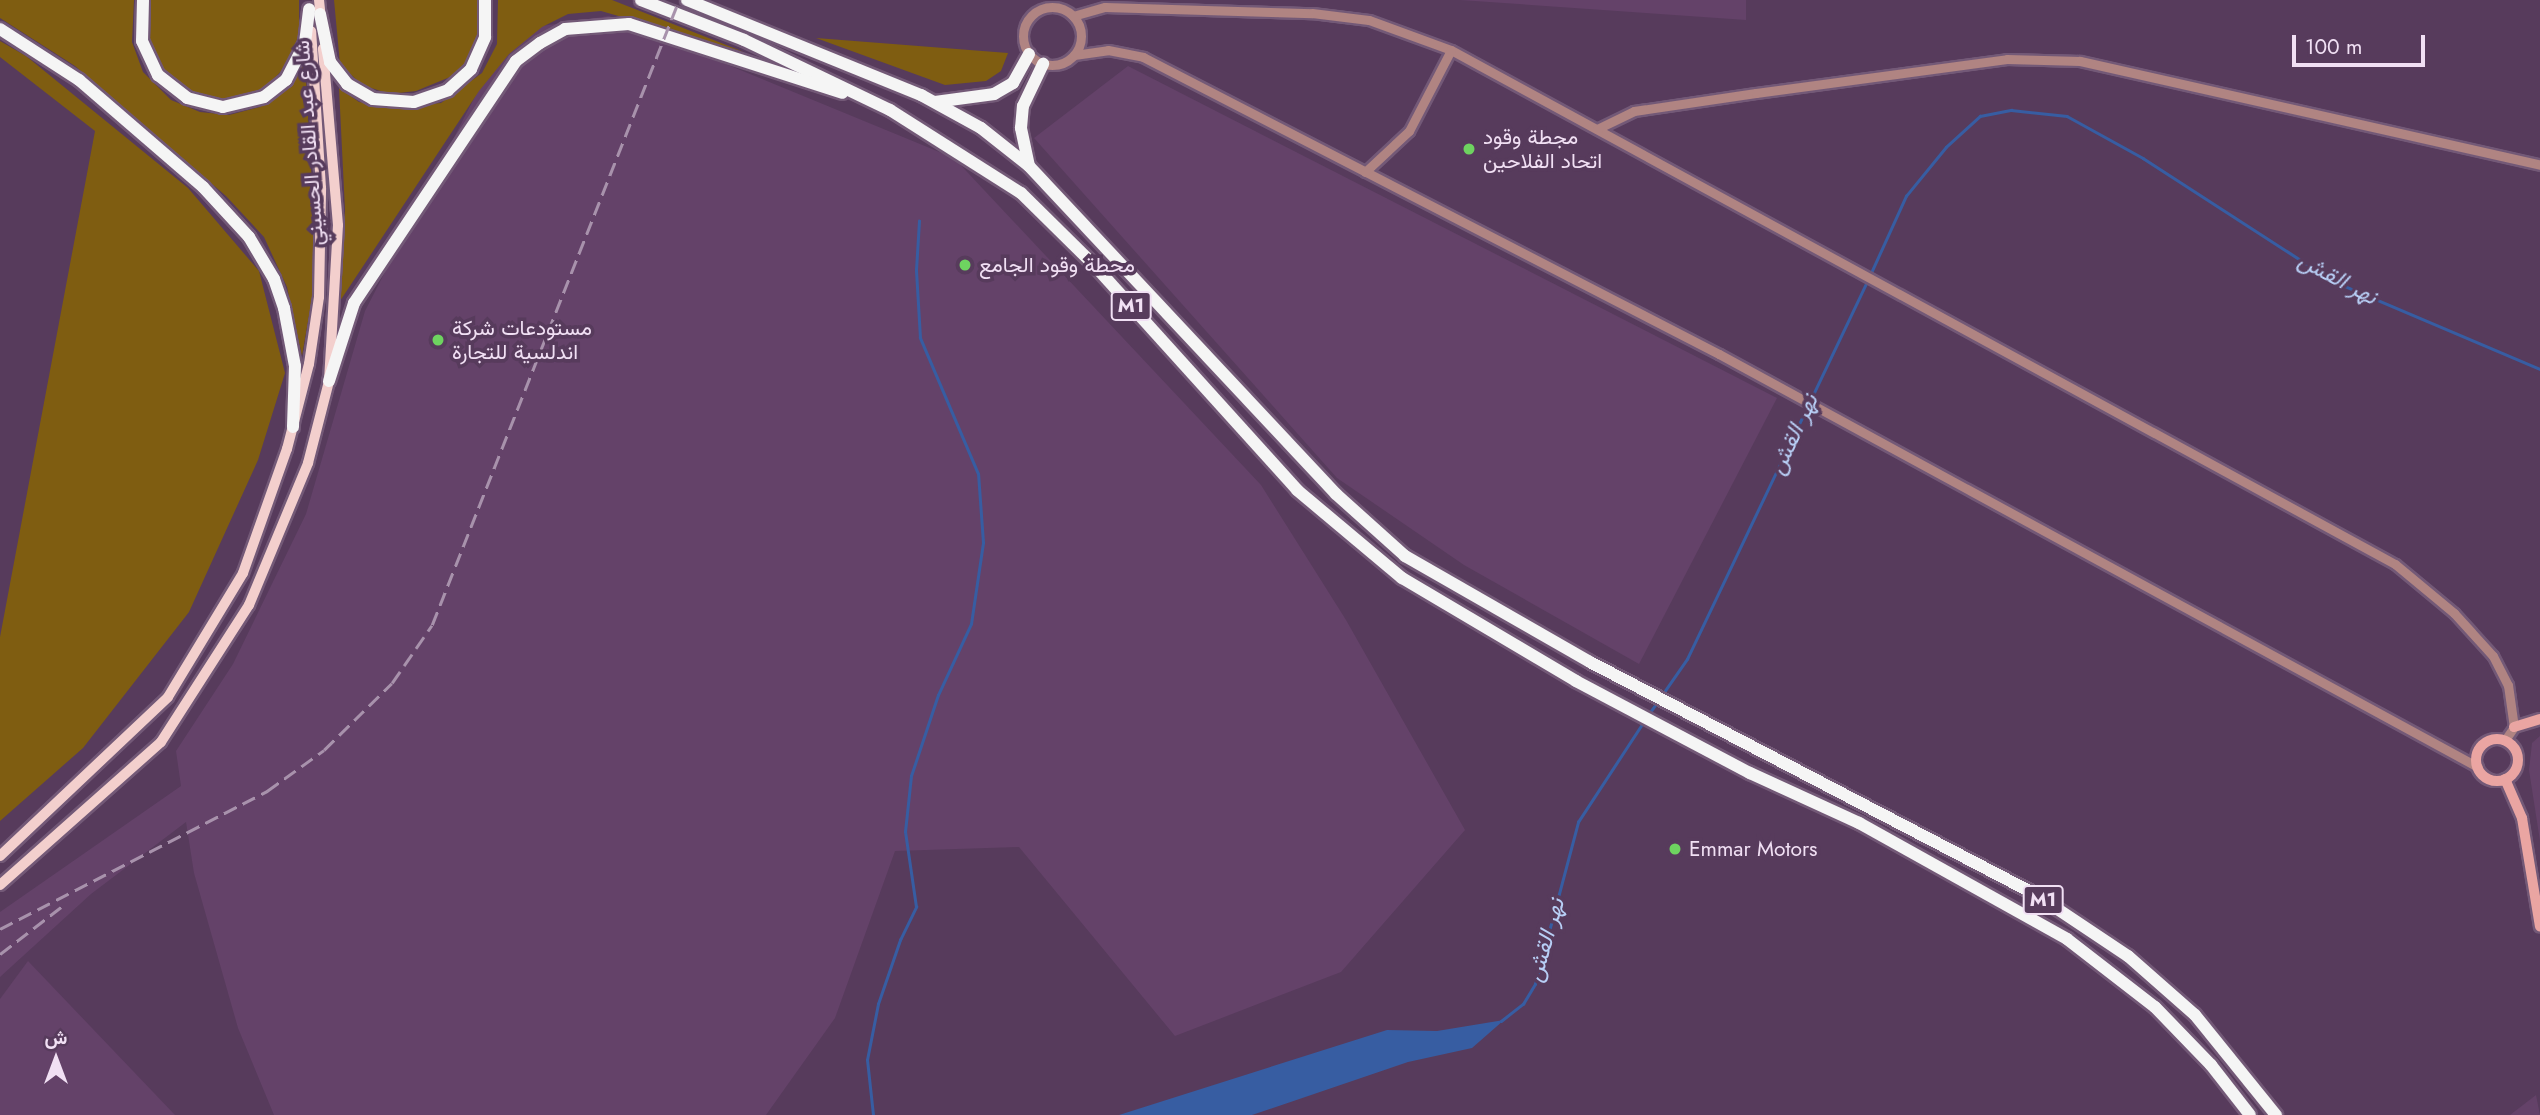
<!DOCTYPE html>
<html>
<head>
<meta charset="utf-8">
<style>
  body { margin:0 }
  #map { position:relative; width:2540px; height:1115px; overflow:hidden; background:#573b5c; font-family:Jost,Vazirmatn,sans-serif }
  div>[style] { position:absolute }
  .built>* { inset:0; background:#644269 }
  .green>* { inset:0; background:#7f5d11 }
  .water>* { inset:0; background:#375da2 }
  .stream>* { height:2.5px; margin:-1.25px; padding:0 1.25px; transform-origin:1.25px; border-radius:1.25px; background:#375da2 }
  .roads { filter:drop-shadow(2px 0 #735977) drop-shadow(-2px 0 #735977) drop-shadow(0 2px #735977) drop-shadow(0 -2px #735977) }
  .tertiary>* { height:9px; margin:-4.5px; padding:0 4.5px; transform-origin:4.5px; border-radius:4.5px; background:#b08482 }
  .tertiary>.ring { margin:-4.5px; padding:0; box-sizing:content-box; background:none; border:9px solid #b08482; border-radius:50% }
  .secondary>* { height:10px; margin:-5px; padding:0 5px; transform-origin:5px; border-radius:5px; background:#eaa5a2 }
  .secondary>.ring { margin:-5px; padding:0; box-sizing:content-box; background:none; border:10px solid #eaa5a2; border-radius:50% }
  .primary>* { height:10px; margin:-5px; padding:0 5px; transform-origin:5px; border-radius:5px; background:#f3cfcd }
  .motorway>* { height:12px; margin:-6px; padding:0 6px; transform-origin:6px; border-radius:6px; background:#f5f5f5 }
  .rail>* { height:2.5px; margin-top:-1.25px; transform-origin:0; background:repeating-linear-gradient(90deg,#a892ac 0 14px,transparent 0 21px) }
  .dots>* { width:19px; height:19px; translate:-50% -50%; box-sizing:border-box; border:4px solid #573b5c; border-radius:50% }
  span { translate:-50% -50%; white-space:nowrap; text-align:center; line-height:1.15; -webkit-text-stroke:7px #573b5c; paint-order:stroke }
  .shield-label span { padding:2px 5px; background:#573b5c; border:2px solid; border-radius:5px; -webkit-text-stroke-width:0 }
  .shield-label { font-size:19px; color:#f1e0f4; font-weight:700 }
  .poi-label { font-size:21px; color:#f1e0f4 }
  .left { translate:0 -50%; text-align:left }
  .street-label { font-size:21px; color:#f1e0f4 }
  .water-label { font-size:23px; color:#b8cff6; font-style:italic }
  .north { position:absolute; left:21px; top:1024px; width:70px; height:70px; -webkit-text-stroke:5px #573b5c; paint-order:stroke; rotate:0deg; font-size:19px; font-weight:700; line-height:28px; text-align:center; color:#f1e0f4 }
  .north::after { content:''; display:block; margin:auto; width:24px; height:32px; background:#f1e0f4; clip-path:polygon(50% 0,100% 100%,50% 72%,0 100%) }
  .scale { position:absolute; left:2292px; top:35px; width:133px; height:32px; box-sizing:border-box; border:4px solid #f1e0f4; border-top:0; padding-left:9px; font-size:21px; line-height:24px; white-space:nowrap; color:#f1e0f4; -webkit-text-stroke:5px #573b5c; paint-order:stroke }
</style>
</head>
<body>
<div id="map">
  <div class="built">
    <i style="clip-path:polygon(1460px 0,1746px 0,1746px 20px)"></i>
    <i style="clip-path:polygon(609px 16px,954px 158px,1261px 485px,1346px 620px,1465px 830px,1341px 972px,1175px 1036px,1019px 847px,895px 851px,835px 1018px,766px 1115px,274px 1115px,238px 1028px,194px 873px,186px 822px,91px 894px,0 977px,0 912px,181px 786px,176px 751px,233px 664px,306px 514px,365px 311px,485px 77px,528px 28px)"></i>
    <i style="clip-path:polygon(1128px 66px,1777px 398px,1639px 664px,1464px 565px,1337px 478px,1034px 138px)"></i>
    <i style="clip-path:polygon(2540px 736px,2540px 841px,2529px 770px,2532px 743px)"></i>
    <i style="clip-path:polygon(28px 961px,175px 1115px,0 1115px,0 999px)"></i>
    <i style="clip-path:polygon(2536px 1095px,2540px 1115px,2510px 1115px)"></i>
  </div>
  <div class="green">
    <i style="clip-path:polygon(0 0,134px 0,132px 42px,143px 72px,171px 100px,200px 112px,229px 115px,260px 107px,287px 90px,305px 63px,315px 236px,312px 298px,302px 356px,287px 287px,264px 237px,226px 196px,75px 66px,0 18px)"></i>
    <i style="clip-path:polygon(150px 0,299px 0,299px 35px,287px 65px,264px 89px,247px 97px,212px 100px,195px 96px,161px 71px,145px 30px)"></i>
    <i style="clip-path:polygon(334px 0,478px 0,482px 29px,476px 53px,450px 77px,416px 91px,390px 94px,362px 85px,340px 64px)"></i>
    <i style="clip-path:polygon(498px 0,612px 0,744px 52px,601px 11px,568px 14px,542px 27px,509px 54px,479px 91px,338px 304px,345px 210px,339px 88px,359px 102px,399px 107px,441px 103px,482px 73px,497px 44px)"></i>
    <i style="clip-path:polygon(816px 38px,1008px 53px,1001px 71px,986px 81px,945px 85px)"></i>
    <i style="clip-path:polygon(0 41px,26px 56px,188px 188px,259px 271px,285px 373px,258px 460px,189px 612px,83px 748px,0 821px,0 637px,95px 131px,0 57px)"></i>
  </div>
  <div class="water">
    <i style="clip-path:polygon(1504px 1020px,1472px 1048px,1408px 1062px,1252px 1115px,1119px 1115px,1387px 1030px,1437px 1031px)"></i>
  </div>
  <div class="stream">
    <i style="left:1870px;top:275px;width:87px;rotate:-65.5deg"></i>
    <i style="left:1906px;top:196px;width:63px;rotate:-50.8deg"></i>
    <i style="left:1946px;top:147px;width:46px;rotate:-42.4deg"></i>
    <i style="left:1980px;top:116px;width:32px;rotate:-11deg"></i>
    <i style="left:2011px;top:110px;width:56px;rotate:6.1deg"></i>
    <i style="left:2067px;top:116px;width:87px;rotate:28.9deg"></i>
    <i style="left:2143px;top:158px;width:229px;rotate:32.9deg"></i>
    <i style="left:2335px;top:282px;width:223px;rotate:23deg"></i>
    <i style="left:1662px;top:695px;width:44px;rotate:-55.2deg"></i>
    <i style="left:1687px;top:659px;width:419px;rotate:-64.5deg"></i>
    <i style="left:1648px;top:715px;width:17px;rotate:-54deg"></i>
    <i style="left:1501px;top:1021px;width:28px;rotate:-38deg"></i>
    <i style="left:1523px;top:1004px;width:23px;rotate:-59deg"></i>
    <i style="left:1535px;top:984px;width:168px;rotate:-75.1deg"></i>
    <i style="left:1578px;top:822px;width:121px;rotate:-56.8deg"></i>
    <i style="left:873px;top:1115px;width:55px;rotate:-96.2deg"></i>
    <i style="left:867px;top:1060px;width:57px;rotate:-78.9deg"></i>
    <i style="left:878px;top:1004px;width:68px;rotate:-71deg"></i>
    <i style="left:900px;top:940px;width:37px;rotate:-64deg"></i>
    <i style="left:916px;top:907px;width:76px;rotate:-98.3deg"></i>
    <i style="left:905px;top:832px;width:56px;rotate:-83.9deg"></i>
    <i style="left:911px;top:776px;width:85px;rotate:-71.6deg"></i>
    <i style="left:938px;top:695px;width:78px;rotate:-65.1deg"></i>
    <i style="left:971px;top:624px;width:82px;rotate:-81.6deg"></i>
    <i style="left:983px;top:543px;width:69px;rotate:-94.1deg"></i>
    <i style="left:978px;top:474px;width:148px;rotate:-113.1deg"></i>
    <i style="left:920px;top:338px;width:68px;rotate:-93.4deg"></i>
    <i style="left:916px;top:270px;width:49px;rotate:-86.5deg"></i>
  </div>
  <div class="roads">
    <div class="tertiary">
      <i class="ring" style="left:1023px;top:7px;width:49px;height:49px"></i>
      <i style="left:1073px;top:16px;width:33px;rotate:-16deg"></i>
      <i style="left:1105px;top:7px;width:207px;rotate:1.7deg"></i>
      <i style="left:1312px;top:13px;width:57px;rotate:7deg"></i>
      <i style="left:1369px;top:20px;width:87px;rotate:20.1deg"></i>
      <i style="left:1451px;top:50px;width:1075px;rotate:28.57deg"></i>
      <i style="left:2395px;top:564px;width:77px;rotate:39.7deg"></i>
      <i style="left:2454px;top:613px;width:58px;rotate:47.8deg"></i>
      <i style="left:2493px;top:656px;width:33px;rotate:63deg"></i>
      <i style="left:2508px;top:685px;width:42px;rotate:81.9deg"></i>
      <i style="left:2514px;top:727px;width:16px;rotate:125deg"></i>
      <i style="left:1074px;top:55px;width:34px;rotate:-8deg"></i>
      <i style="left:1108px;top:50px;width:36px;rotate:11deg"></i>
      <i style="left:1143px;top:57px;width:648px;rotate:27.28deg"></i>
      <i style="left:1719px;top:354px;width:864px;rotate:28.55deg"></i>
      <i style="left:1597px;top:129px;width:41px;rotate:-25.9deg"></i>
      <i style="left:1634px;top:111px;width:123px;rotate:-8.4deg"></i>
      <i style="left:1756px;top:93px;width:253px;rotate:-7.7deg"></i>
      <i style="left:2007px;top:59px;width:73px;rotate:1.6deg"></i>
      <i style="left:2080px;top:61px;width:472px;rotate:12.7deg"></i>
      <i style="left:1365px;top:172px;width:60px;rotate:-43deg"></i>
      <i style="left:1409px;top:131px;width:91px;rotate:-62.6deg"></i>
    </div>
    <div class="secondary">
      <i style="left:2514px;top:727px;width:27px;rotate:-17deg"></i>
      <i class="ring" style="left:2476px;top:739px;width:32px;height:32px"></i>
      <i style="left:2505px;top:779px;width:43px;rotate:66.4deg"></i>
      <i style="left:2522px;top:818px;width:110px;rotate:80.6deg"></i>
    </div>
    <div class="primary">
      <i style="left:319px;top:0;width:19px;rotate:84deg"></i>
      <i style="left:0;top:856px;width:231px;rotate:-43.4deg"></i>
      <i style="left:168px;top:697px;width:145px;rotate:-58.8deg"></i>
      <i style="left:243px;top:573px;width:132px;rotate:-70.5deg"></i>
      <i style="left:287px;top:449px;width:88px;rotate:-75.5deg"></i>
      <i style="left:309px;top:364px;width:68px;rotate:-81.5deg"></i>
      <i style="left:319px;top:297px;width:109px;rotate:-88.9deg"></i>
      <i style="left:321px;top:188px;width:157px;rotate:-93.6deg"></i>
      <i style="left:0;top:885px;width:215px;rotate:-41.6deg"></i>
      <i style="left:161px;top:742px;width:163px;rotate:-57.3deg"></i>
      <i style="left:249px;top:605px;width:154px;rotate:-67.4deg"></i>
      <i style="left:308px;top:463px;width:85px;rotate:-75.6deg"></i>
      <i style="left:329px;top:381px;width:156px;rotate:-86.7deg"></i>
      <i style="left:338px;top:225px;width:177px;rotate:-94.9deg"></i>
    </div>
    <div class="motorway">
      <i style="left:143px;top:0;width:41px;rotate:91.4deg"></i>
      <i style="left:142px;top:41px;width:38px;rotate:65deg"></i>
      <i style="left:158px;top:75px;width:37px;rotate:38deg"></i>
      <i style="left:187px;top:98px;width:37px;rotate:14deg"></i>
      <i style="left:223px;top:107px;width:42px;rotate:-13.7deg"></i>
      <i style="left:264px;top:97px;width:28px;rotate:-38deg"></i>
      <i style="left:286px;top:80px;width:42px;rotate:-62.8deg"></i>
      <i style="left:305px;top:43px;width:34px;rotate:-83deg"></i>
      <i style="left:641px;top:0;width:110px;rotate:21.2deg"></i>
      <i style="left:744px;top:40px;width:162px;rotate:25.6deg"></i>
      <i style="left:890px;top:110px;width:155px;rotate:32.4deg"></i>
      <i style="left:1021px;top:193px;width:103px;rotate:44.6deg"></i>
      <i style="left:1094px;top:265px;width:303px;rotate:47.9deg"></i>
      <i style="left:1297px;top:490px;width:137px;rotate:40deg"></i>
      <i style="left:1402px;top:578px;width:202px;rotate:30.6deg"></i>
      <i style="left:1576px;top:681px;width:197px;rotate:27.9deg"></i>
      <i style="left:1750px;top:773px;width:120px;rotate:24.6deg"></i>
      <i style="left:1859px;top:823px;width:238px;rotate:29.1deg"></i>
      <i style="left:2067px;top:939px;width:111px;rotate:37.7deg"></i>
      <i style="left:2155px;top:1007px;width:81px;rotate:46deg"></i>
      <i style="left:2211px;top:1065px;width:63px;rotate:52deg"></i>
      <i style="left:687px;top:0;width:253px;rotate:22.1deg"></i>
      <i style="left:921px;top:95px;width:68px;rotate:28.8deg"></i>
      <i style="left:981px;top:128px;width:61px;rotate:38.4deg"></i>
      <i style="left:1029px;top:166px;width:449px;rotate:46.9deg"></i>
      <i style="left:1336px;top:494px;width:93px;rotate:41.9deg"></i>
      <i style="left:1405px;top:556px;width:213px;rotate:29.8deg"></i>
      <i style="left:1590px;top:662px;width:502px;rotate:27.54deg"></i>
      <i style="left:2035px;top:894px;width:112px;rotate:33.7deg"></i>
      <i style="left:2128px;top:956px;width:89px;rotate:41.4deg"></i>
      <i style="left:2195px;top:1015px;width:129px;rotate:51deg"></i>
      <i style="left:320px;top:14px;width:49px;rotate:78.2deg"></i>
      <i style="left:330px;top:62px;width:28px;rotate:52deg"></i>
      <i style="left:347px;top:84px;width:30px;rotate:30deg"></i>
      <i style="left:373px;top:99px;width:41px;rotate:4.2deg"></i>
      <i style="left:414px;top:102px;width:36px;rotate:-19deg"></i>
      <i style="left:448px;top:90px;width:31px;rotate:-42deg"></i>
      <i style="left:471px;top:69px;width:35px;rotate:-66deg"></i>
      <i style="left:485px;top:37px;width:37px;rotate:-90deg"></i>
      <i style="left:0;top:29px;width:94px;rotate:32.8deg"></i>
      <i style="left:79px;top:80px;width:164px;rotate:40.8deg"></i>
      <i style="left:203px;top:187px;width:68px;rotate:47.4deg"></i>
      <i style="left:249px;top:237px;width:49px;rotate:59.2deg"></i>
      <i style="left:274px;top:279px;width:31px;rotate:71deg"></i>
      <i style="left:284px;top:308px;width:59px;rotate:79.3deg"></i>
      <i style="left:295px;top:366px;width:61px;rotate:91.9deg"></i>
      <i style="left:935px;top:102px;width:60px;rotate:-7.7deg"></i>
      <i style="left:994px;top:94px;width:22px;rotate:-30deg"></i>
      <i style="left:1013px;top:83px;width:33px;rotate:-61deg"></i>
      <i style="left:1029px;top:166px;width:39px;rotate:-102deg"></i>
      <i style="left:1021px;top:128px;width:22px;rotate:-85deg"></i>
      <i style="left:1023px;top:106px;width:47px;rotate:-64.5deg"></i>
      <i style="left:329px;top:381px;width:82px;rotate:-72.2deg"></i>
      <i style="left:354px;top:303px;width:291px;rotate:-56.2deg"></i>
      <i style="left:516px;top:61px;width:30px;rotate:-37deg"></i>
      <i style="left:540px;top:43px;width:29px;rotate:-29deg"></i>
      <i style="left:565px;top:29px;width:64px;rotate:-4.5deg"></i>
      <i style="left:629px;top:24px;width:224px;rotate:17.9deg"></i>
    </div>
  </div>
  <div class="rail">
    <i style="left:0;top:929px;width:301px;rotate:-27.3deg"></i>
    <i style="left:267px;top:791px;width:70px;rotate:-35.7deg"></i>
    <i style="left:324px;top:750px;width:95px;rotate:-44.6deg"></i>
    <i style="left:392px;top:683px;width:70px;rotate:-55.4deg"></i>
    <i style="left:432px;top:625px;width:672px;rotate:-68.44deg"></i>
    <i style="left:0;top:954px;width:77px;rotate:-37.6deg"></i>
  </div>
  <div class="dots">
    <i style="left:1469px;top:149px;background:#6ed360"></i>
    <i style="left:965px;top:265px;background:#6ed360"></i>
    <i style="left:438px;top:340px;background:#6ed360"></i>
    <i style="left:1675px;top:849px;background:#6ed360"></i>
  </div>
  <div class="shield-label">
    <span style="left:1131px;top:306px">M1</span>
    <span style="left:2043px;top:900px">M1</span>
  </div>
  <div class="poi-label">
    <span class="left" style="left:1483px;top:149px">مجطة وقود<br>اتحاد الفلاحين</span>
    <span class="left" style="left:979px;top:265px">محطة وقود الجامع</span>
    <span class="left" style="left:452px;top:340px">مستودعات شركة<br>اندلسية للتجارة</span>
    <span class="left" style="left:1689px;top:849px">Emmar Motors</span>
  </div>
  <div class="street-label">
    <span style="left:309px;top:143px;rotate:-94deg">شارع عبد القادر الحسيني</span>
  </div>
  <div class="water-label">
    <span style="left:2338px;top:278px;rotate:28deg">نهر القش</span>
    <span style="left:1793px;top:434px;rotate:-65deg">نهر القش</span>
    <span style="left:1545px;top:940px;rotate:-74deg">نهر القش</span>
  </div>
  <div class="north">ش</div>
  <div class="scale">100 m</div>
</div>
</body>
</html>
